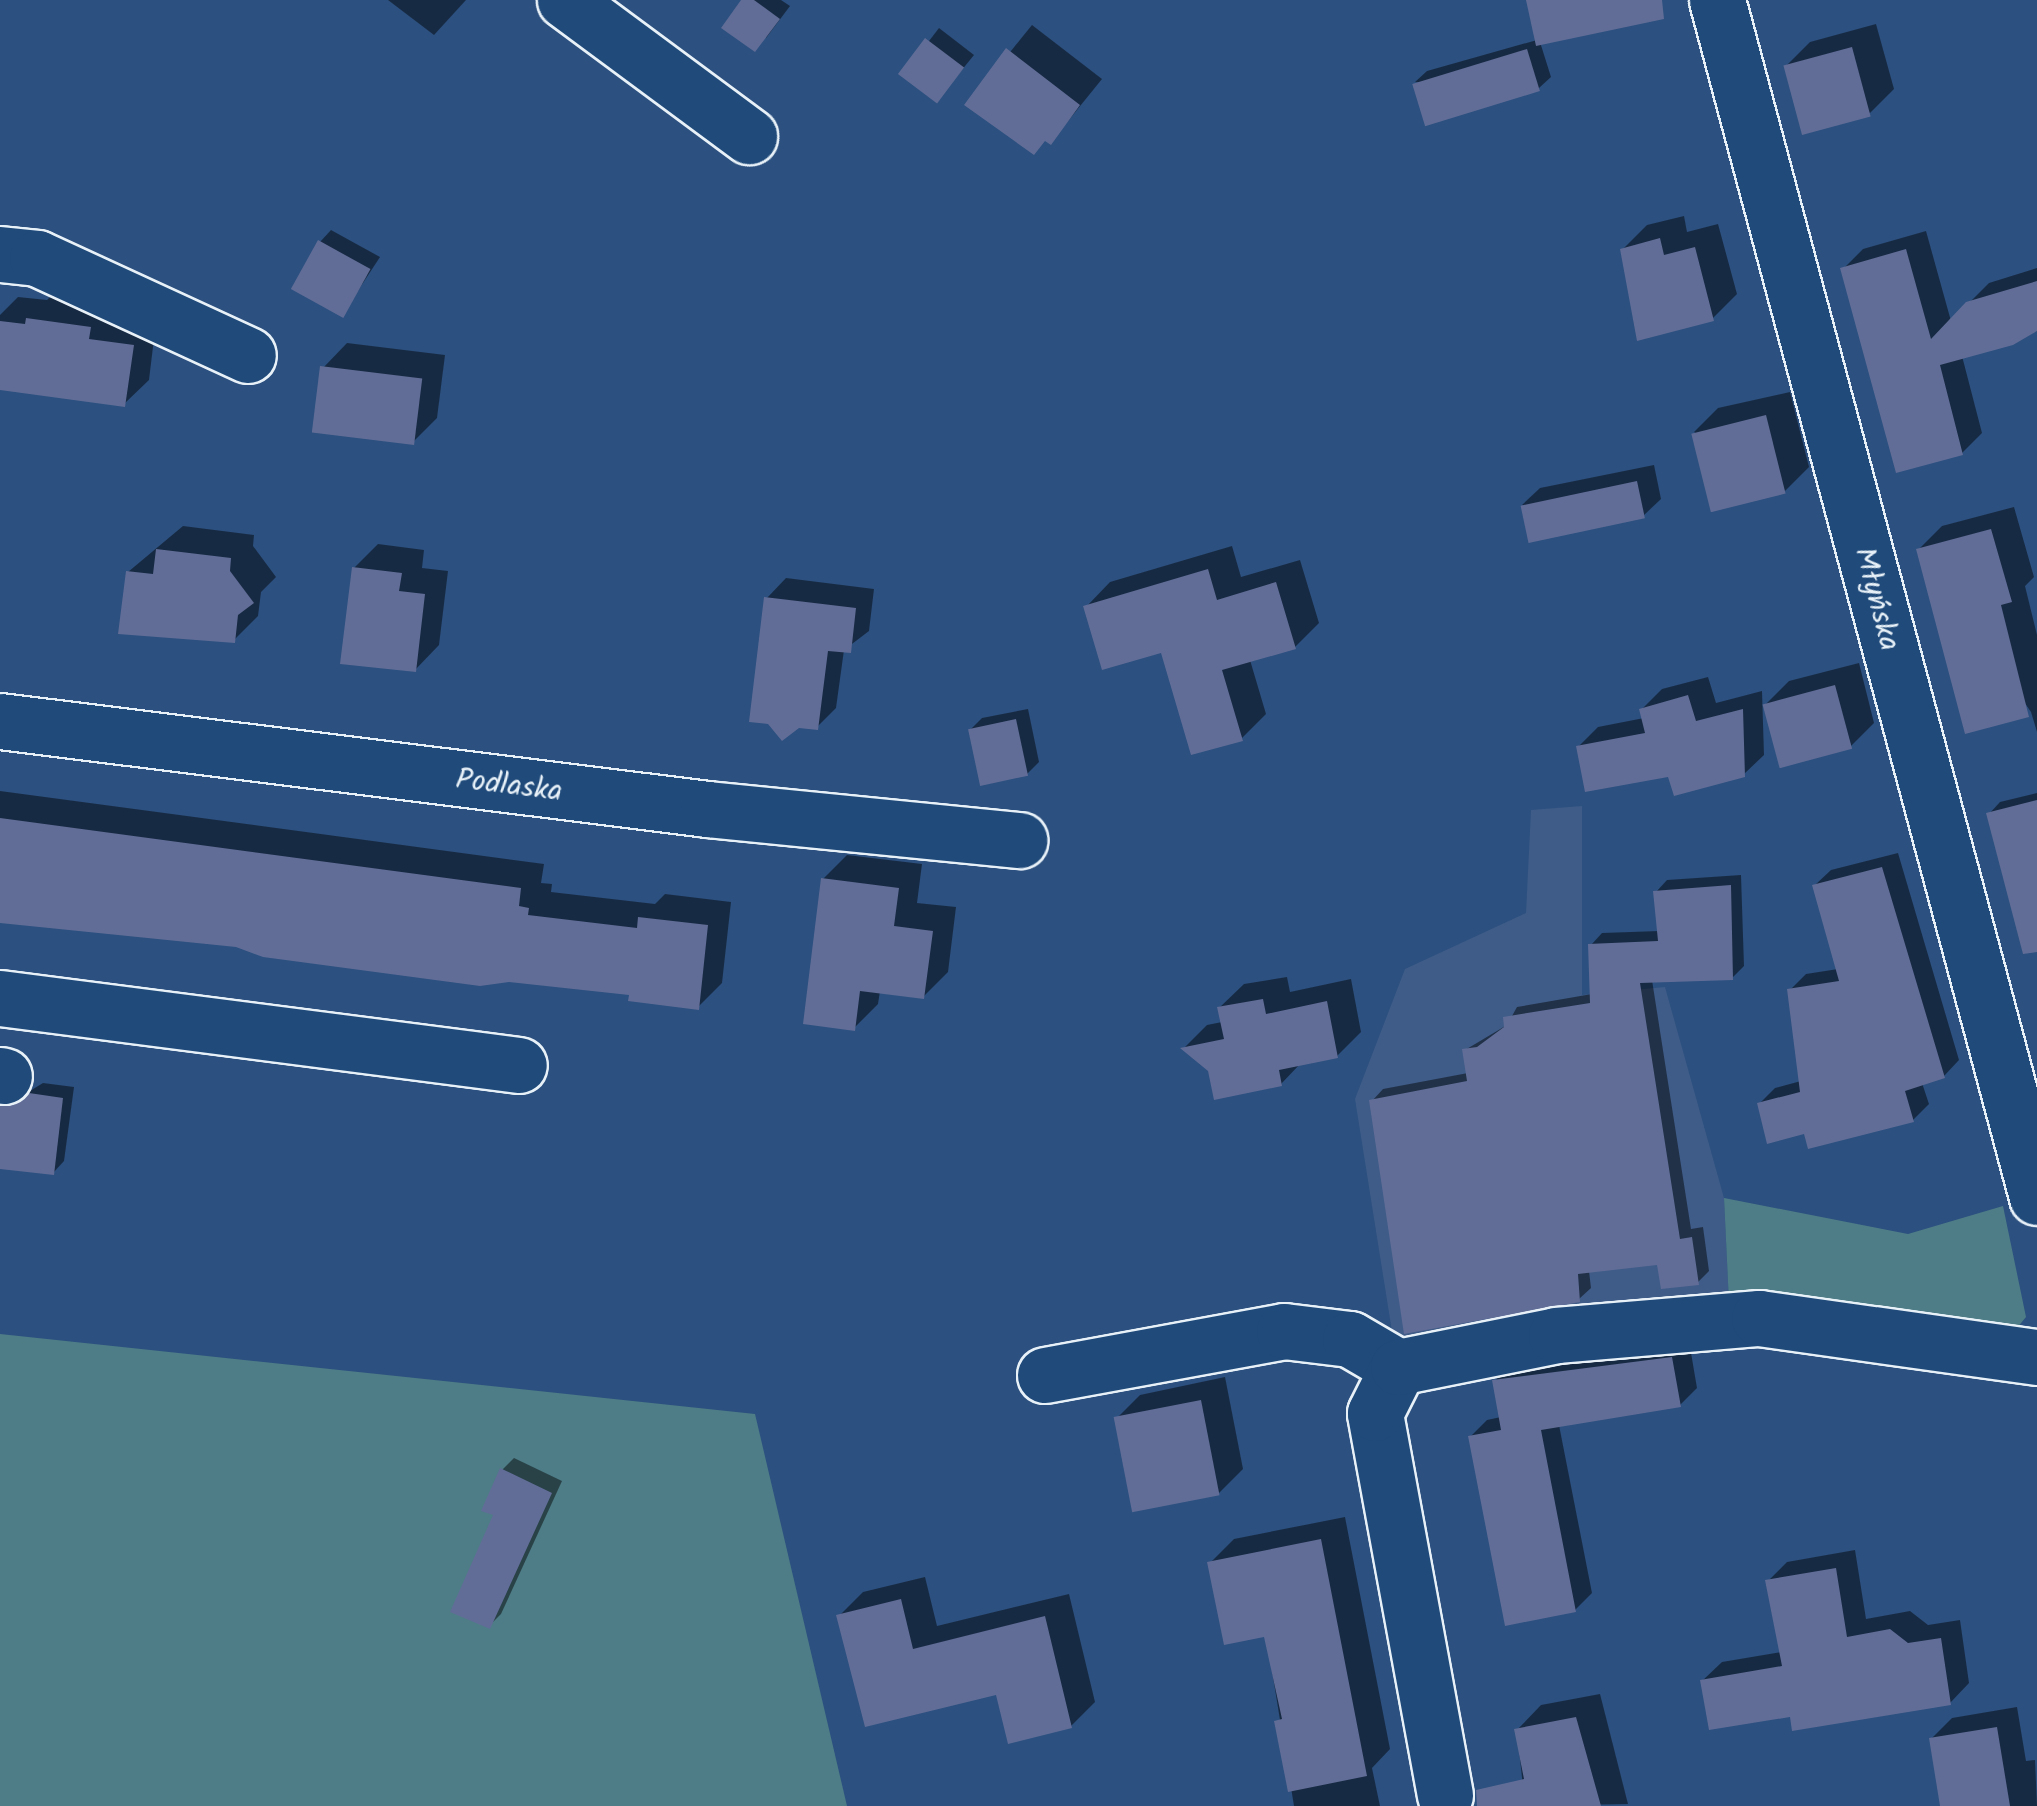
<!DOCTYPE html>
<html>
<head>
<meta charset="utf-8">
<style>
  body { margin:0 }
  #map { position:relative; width:2037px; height:1806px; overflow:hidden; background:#2c507f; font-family:Kalam,sans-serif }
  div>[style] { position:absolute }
  .built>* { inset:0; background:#3f5c88 }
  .green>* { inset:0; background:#4e7d87 }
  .shadow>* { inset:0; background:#0007 }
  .building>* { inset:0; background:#616d97; transform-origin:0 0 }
  .roads { filter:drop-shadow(2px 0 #e8f1f8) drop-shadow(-2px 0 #e8f1f8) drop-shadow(0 2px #e8f1f8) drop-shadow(0 -2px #e8f1f8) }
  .minor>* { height:55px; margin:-27.5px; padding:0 27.5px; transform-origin:27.5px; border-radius:27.5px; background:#1f4a7a }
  span { translate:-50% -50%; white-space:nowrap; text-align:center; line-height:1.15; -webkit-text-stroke:8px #1f4a7a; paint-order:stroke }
  .street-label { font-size:30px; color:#e8f1f8 }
</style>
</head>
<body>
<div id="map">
  <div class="built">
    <i style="clip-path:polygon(1582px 806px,1582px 995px,1665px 987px,1724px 1198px,1729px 1303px,1394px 1344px,1355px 1099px,1405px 969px,1526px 913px,1531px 810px)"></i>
  </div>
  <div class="green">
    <i style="clip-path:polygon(1724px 1198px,1908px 1234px,2003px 1206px,2026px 1317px,2012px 1334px,1729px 1303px)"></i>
    <i style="clip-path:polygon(0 1334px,755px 1414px,847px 1806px,0 1806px)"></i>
  </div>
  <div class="shadow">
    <i style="clip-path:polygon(388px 0,466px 0,434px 35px)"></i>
    <i style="clip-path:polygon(744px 0,781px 0,790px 6px,766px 38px)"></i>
    <i style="clip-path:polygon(1529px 0,1653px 0,1540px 42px,1551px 77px,1539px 88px,1415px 82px,1427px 71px,1537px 40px)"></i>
    <i style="clip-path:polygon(1876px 24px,1894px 89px,1870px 113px,1786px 66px,1810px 42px)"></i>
    <i style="clip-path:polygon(1032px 25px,1102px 79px,1051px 142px,968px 104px)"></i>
    <i style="clip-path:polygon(939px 28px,974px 55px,948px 87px,903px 75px)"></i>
    <i style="clip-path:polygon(1684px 216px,1687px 232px,1718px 224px,1737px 294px,1713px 318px,1623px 249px,1647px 225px)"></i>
    <i style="clip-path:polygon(331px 230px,380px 257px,342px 315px,320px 242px)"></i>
    <i style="clip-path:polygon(1926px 231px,1951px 321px,1989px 283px,2037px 268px,2037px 331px,1962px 356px,1982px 433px,1962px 453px,1843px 269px,1863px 249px)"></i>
    <i style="clip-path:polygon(52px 295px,156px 322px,149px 380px,124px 404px,0 388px,0 315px,18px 297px,47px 300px)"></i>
    <i style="clip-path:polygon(347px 343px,445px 355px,437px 418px,413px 442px,323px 368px)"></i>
    <i style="clip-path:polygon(1790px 392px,1809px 467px,1785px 491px,1694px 432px,1718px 408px)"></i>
    <i style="clip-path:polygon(1654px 465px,1661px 499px,1643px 516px,1522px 505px,1540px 488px)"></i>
    <i style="clip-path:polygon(2014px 507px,2034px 577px,2025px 586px,2037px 635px,2037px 732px,2031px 712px,1919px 549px,1942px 526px)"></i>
    <i style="clip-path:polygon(183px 526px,254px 535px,253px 546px,276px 577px,261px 592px,258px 616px,234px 640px,128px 572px)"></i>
    <i style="clip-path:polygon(378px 544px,424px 550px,422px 568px,448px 571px,439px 645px,415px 670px,354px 568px)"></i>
    <i style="clip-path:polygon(1232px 546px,1241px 577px,1300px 560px,1319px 623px,1295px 647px,1250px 660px,1266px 714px,1242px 738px,1162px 650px,1086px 607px,1110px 582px)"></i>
    <i style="clip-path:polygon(786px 578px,874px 589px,869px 631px,844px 650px,836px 708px,817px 727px,767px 598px)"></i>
    <i style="clip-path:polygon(1859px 663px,1874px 723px,1850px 747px,1765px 705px,1789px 681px)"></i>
    <i style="clip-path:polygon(1708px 677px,1716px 703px,1762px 691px,1764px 755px,1743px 775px,1670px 774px,1578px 747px,1598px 727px,1644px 718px,1642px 709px,1662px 689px)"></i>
    <i style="clip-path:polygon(1028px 709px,1039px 762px,1027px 774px,971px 729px,982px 718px)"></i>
    <i style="clip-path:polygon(0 791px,544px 864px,541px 883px,552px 884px,551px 892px,655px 904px,665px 894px,731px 902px,722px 983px,698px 1007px,631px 993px,0 918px)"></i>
    <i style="clip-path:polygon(2037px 793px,2037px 879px,1989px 814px,2000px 802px)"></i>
    <i style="clip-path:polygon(1898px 853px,1959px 1060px,1944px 1076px,1922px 1083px,1929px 1104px,1913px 1120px,1806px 1131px,1759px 1104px,1775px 1088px,1801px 1081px,1790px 990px,1806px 974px,1838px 969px,1815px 885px,1831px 870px)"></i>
    <i style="clip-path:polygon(847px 855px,922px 864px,917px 903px,956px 907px,948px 972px,923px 997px,880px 991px,878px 1004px,854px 1028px,823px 879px)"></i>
    <i style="clip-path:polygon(1741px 875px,1744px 966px,1732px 978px,1652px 980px,1691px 1229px,1703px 1227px,1709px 1271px,1698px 1282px,1659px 1262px,1589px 1271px,1591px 1288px,1579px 1299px,1372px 1101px,1383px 1089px,1468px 1073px,1465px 1050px,1507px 1025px,1517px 1007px,1592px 994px,1591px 945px,1602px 933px,1659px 931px,1656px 892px,1667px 880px)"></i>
    <i style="clip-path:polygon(1287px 977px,1290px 992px,1351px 979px,1361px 1032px,1337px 1056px,1301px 1063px,1281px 1084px,1211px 1070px,1184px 1048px,1207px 1025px,1222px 1022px,1219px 1008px,1244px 984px)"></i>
    <i style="clip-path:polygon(43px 1083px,74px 1087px,64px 1161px,53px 1173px,0 1166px,2px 1108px)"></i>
    <i style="clip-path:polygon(1689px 1341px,1697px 1388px,1680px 1405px,1559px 1425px,1592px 1593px,1575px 1610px,1470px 1437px,1487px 1420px,1501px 1417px,1495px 1381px,1511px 1364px)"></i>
    <i style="clip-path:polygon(1225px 1377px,1243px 1469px,1219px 1493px,1116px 1419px,1140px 1395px)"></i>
    <i style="clip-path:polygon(514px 1458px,562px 1481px,501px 1614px,489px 1626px,502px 1470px)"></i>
    <i style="clip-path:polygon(1345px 1517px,1390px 1749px,1372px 1768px,1380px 1806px,1294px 1806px,1266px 1634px,1210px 1563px,1234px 1539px)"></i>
    <i style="clip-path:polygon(1855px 1550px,1866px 1619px,1910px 1611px,1928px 1625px,1960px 1620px,1969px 1683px,1950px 1703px,1792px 1714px,1702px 1681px,1722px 1662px,1782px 1652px,1768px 1581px,1787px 1562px)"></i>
    <i style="clip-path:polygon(925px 1577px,937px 1626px,1069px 1594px,1095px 1702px,1071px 1726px,839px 1616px,863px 1592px)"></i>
    <i style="clip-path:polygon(1600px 1694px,1628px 1804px,1525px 1806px,1517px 1730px,1541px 1705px)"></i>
    <i style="clip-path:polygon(2017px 1707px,2026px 1761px,2035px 1760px,2037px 1806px,1943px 1806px,1931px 1739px,1952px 1718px)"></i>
  </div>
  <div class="building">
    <i style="clip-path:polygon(741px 0,754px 0,780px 19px,755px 52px,721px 28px)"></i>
    <i style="clip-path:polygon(1526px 0,1662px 0,1664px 19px,1536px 46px)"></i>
    <i style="left:925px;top:38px;width:49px;height:45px;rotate:37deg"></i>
    <i style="left:1852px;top:47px;width:72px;height:71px;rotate:75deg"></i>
    <i style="clip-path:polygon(1006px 48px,1080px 105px,1051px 145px,1045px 141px,1034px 155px,964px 105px)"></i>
    <i style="left:1527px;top:49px;width:44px;height:120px;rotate:73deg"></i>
    <i style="clip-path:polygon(1660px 238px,1664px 255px,1695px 247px,1714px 321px,1637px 341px,1620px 249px)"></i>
    <i style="left:318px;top:240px;width:60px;height:56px;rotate:29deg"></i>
    <i style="clip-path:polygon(1906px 249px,1931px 339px,1966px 302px,2037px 281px,2037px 331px,2013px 345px,1940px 365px,1963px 455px,1896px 473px,1840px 268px)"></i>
    <i style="clip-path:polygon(26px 318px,91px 327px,89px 339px,134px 345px,125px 407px,0 390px,0 321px,25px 324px)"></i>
    <i style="left:320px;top:366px;width:103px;height:67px;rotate:7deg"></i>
    <i style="left:1766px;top:415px;width:81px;height:77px;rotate:76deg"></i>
    <i style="left:1637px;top:481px;width:38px;height:119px;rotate:78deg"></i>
    <i style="clip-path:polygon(1991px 529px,2012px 602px,2001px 605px,2029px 717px,1965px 734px,1916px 549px)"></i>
    <i style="clip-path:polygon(156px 549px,231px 558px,230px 571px,254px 603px,238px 615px,235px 643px,118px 634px,126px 571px,153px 574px)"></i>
    <i style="clip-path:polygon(352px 567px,402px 573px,399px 591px,425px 594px,416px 672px,340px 664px)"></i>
    <i style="clip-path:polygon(1208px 569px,1217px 600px,1276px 582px,1296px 649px,1222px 670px,1243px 741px,1191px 755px,1161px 653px,1102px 670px,1083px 606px)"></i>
    <i style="clip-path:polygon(764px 597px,856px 608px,851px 653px,828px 651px,818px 730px,799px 728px,782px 741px,768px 724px,749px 722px)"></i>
    <i style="left:1835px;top:685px;width:66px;height:75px;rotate:75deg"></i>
    <i style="clip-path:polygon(1688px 695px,1696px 721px,1743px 709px,1745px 777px,1674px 796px,1668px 777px,1585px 792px,1576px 746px,1645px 733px,1639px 709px)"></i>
    <i style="left:1016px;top:719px;width:58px;height:49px;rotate:78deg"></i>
    <i style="clip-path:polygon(2037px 800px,2037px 952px,2023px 954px,1986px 813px)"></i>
    <i style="clip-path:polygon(0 818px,521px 888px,519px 906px,529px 908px,528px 915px,637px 928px,638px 917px,708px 925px,699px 1010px,628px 1001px,629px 995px,509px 982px,480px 986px,263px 957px,236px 947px,0 923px)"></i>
    <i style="clip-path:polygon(1882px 867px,1945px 1078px,1905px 1091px,1914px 1122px,1808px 1149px,1804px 1134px,1767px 1144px,1757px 1103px,1800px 1092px,1787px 989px,1839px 981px,1812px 885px)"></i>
    <i style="clip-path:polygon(821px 878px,899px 888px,894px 926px,933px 931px,924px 999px,860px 991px,855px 1031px,803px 1024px)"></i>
    <i style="clip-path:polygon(1731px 885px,1733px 980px,1640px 983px,1680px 1239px,1692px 1237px,1699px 1285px,1661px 1289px,1657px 1265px,1578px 1274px,1580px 1302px,1404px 1334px,1369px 1100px,1467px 1081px,1462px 1049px,1477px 1047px,1504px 1027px,1503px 1017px,1590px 1003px,1588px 944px,1658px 941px,1653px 891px)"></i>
    <i style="clip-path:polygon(1263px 999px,1266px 1014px,1327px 1001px,1338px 1058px,1279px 1070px,1282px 1086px,1214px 1100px,1208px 1071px,1180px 1048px,1224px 1039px,1217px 1007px)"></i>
    <i style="clip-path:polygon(29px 1093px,63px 1098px,54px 1175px,0 1169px,0 1106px)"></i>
    <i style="clip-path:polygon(1672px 1357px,1681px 1407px,1541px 1430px,1576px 1612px,1505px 1626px,1468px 1436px,1501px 1430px,1492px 1380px)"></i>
    <i style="left:1201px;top:1400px;width:97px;height:89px;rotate:79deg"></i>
    <i style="clip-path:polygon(500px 1468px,552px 1493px,490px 1629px,450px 1612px,493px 1515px,481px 1511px)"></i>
    <i style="clip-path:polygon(1321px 1539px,1367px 1776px,1288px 1792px,1274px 1721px,1282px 1719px,1264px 1637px,1224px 1645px,1207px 1562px)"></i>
    <i style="clip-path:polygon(1836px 1568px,1847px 1637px,1890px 1629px,1908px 1643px,1941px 1638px,1951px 1705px,1792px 1731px,1790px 1717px,1709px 1730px,1700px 1680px,1782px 1666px,1765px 1580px)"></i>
    <i style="clip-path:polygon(901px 1599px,913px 1649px,1045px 1616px,1072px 1728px,1008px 1744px,996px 1695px,865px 1727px,836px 1615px)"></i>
    <i style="clip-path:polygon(1576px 1717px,1601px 1806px,1477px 1806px,1476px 1790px,1524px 1779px,1514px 1729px)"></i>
    <i style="clip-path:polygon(1997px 1727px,2010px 1806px,1940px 1806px,1929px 1738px)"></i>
  </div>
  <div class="roads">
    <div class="minor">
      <i style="left:565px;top:0;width:229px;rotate:36.5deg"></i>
      <i style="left:1717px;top:0;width:1239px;rotate:75.03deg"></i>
      <i style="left:0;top:254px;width:37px;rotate:6deg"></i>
      <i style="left:37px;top:258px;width:232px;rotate:24.7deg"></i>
      <i style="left:0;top:721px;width:713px;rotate:7.09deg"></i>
      <i style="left:708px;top:809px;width:313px;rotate:5.7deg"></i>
      <i style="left:0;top:998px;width:523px;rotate:7.36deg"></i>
      <i style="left:0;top:1075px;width:4px;rotate:14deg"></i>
      <i style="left:1045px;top:1375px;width:243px;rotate:-10.4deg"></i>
      <i style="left:1284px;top:1331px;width:66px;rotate:6.9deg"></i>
      <i style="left:1350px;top:1339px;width:56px;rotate:30.3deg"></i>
      <i style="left:1445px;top:1795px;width:388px;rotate:-100.4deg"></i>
      <i style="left:1375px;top:1413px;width:51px;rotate:-63.4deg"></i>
      <i style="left:1398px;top:1367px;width:161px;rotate:-11.4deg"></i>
      <i style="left:1556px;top:1335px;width:204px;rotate:-4.8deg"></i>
      <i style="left:1759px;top:1318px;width:281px;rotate:8deg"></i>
    </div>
  </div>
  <div class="street-label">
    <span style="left:1876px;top:599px;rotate:75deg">Młyńska</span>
    <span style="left:509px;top:786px;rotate:7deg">Podlaska</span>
  </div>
</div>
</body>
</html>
